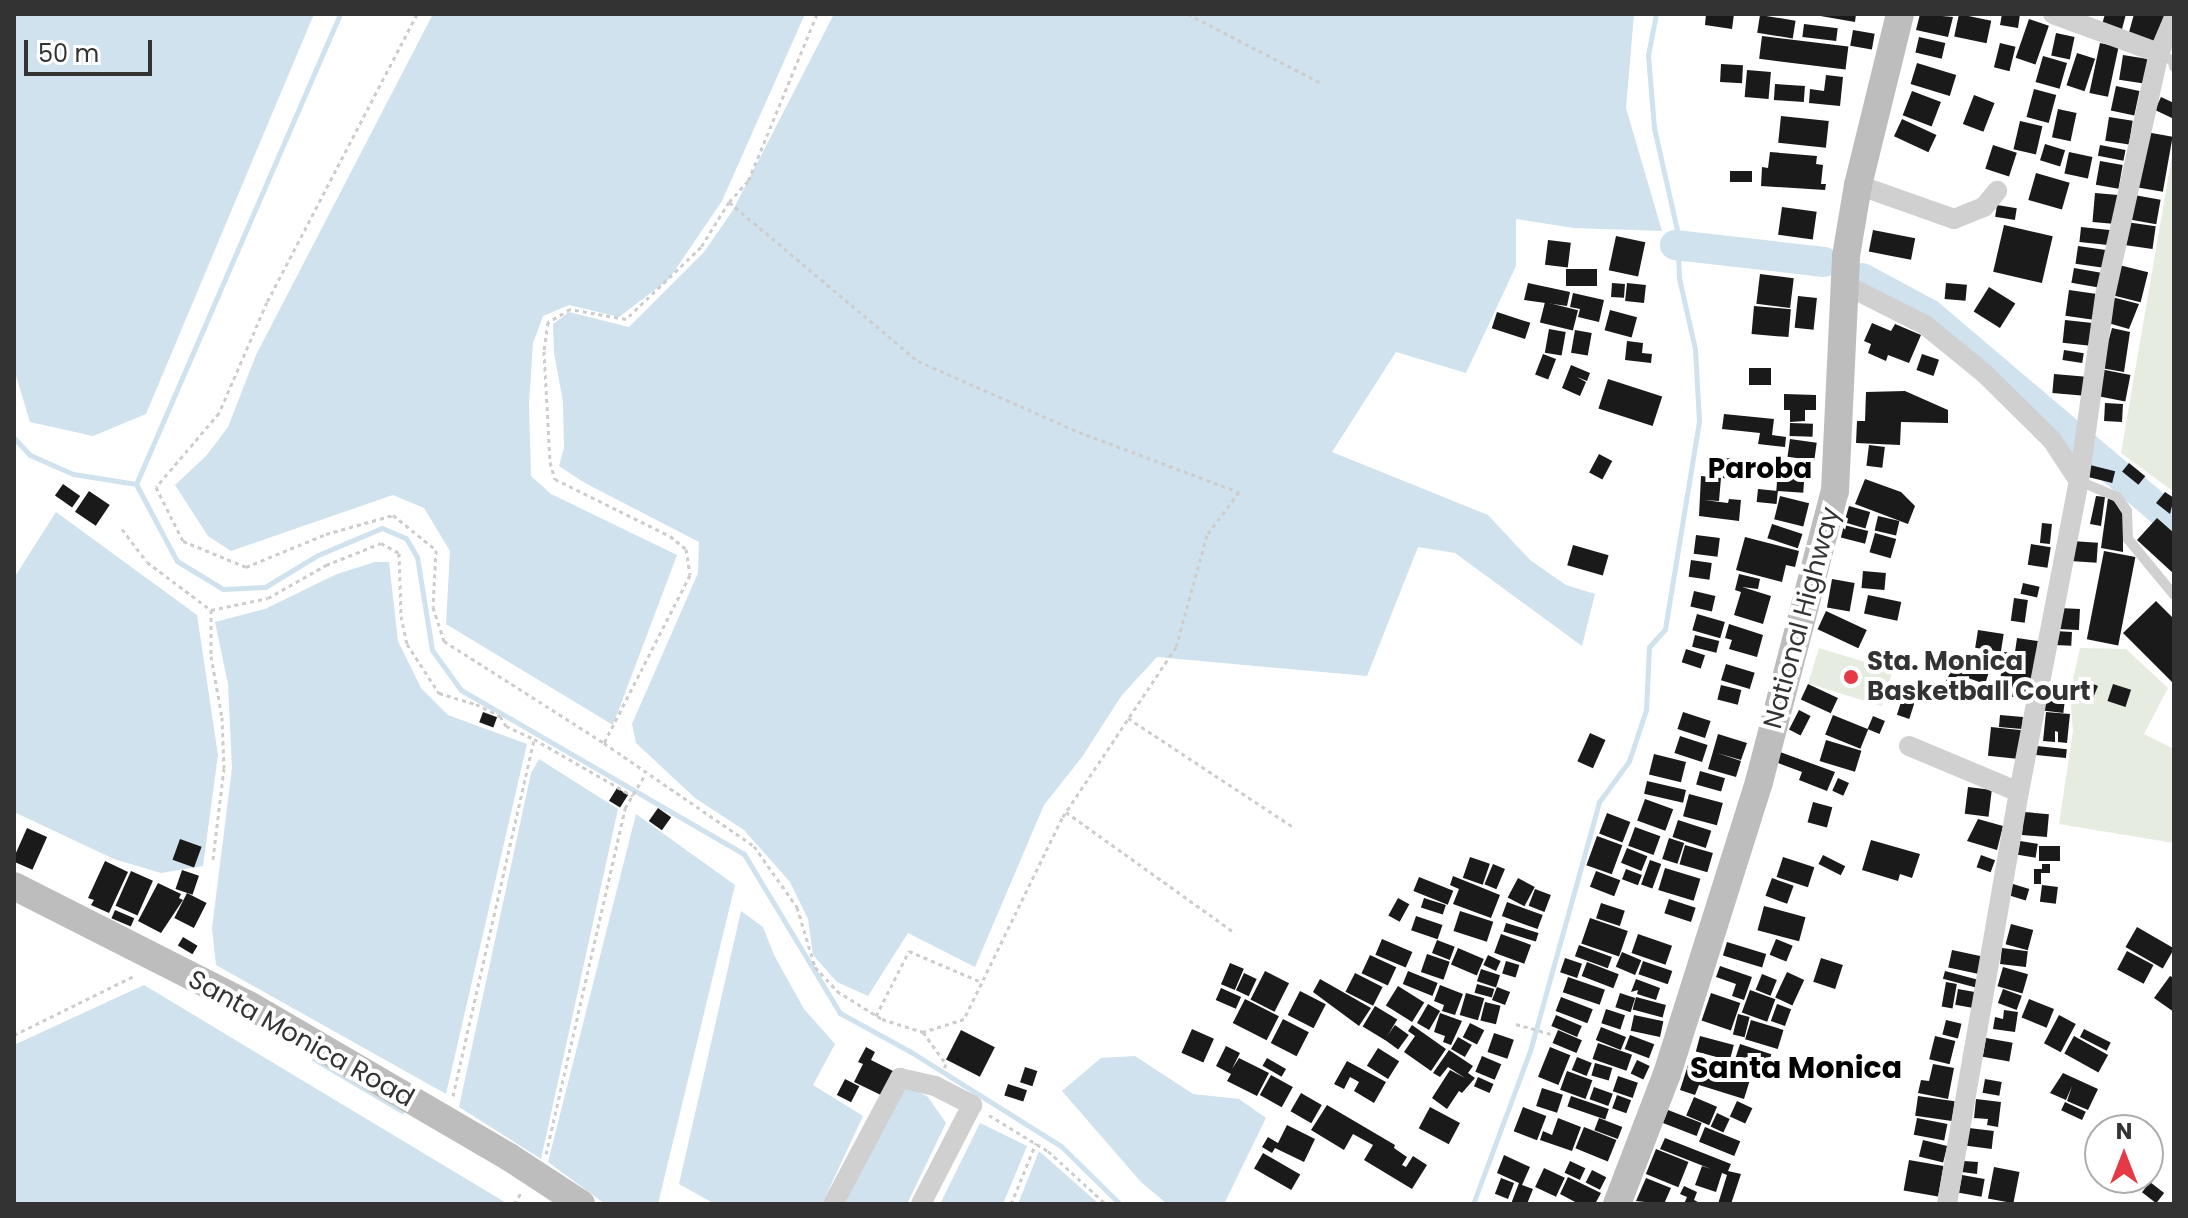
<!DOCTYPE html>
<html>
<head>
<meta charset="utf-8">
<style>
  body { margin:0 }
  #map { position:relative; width:2188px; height:1218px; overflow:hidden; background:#fff; font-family:Poppins,sans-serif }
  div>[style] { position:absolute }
  .green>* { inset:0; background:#e6ecdf; transform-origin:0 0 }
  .water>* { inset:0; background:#cfe2ee }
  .stream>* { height:5px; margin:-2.5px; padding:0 2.5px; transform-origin:2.5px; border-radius:2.5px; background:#cfe2ee }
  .river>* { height:30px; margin:-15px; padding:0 15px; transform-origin:15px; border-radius:15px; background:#cfe2ee }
  .building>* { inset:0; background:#1a1a1a; transform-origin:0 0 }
  .path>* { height:3px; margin-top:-1.5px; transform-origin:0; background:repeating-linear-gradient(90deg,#cdcdcd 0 4px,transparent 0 8px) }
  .lane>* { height:10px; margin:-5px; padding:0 5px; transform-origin:5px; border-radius:5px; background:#d0d0d0 }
  .street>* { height:20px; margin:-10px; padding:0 10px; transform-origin:10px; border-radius:10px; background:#d0d0d0 }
  .secondary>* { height:28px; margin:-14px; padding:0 14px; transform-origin:14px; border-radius:14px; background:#bdbdbd }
  .dots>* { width:22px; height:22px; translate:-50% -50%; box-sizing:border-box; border:4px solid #fff; border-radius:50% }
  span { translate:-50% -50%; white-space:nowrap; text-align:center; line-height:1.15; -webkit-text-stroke:8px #fff; paint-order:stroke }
  .street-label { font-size:26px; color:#333 }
  .poi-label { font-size:26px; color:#333; font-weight:700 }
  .left { translate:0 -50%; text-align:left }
  .neighbourhood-label { font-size:28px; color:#000; font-weight:700 }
  .quarter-label { font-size:30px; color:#000; font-weight:700 }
  .frame { position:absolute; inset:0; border:16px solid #333; pointer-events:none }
  .north { position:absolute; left:2084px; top:1114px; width:80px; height:80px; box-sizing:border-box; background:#fff; border:2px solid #adadad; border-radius:50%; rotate:0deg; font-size:22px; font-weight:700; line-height:32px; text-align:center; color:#333 }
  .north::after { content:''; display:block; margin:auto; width:28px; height:36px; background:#e63946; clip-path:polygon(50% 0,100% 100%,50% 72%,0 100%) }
  .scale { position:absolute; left:24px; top:40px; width:128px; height:36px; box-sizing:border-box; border:4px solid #333; border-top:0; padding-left:10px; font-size:24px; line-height:28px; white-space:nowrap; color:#333; -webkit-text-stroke:6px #fff; paint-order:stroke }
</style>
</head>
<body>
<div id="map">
  <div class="green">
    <i style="clip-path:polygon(2174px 144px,2174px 492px,2121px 453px)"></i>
    <i style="left:1819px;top:648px;width:77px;height:37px;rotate:17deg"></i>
    <i style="clip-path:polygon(2080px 648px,2126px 649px,2168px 688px,2144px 734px,2174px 749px,2174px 843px,2059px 824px,2073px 731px,2070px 693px)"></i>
  </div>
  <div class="water">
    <i style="clip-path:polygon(14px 14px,314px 14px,146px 414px,93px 436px,30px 422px,14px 369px)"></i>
    <i style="clip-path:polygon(433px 14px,805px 14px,722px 201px,669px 279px,619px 317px,569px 305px,543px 316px,533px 343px,529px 404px,531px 476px,551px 494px,677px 555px,613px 725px,446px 624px,450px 551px,424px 508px,393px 495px,231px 551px,208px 536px,175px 485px,206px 456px,228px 427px,256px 355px)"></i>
    <i style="clip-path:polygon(834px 14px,1634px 14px,1626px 108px,1662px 231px,1574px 228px,1516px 219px,1516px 266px,1466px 373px,1396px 352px,1332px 452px,1488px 515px,1530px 560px,1566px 585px,1595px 594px,1582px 646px,1455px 553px,1418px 547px,1367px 676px,1157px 657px,1122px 695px,1082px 757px,1044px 805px,975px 967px,908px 933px,868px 996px,837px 982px,813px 955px,808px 919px,790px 882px,744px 830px,695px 798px,636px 743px,632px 724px,698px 573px,699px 542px,585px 483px,559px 466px,564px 448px,563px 402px,554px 353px,553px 324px,569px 312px,629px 327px,704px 252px,733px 210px)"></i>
    <i style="clip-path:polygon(56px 512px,197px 615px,218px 755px,203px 866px,161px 873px,114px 859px,14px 812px,14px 578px)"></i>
    <i style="clip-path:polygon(375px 562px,389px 562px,398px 641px,421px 688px,448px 715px,527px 744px,446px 1094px,216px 965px,212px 928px,232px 768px,228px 684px,215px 622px,265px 609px,337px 574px)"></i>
    <i style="clip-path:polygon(539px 759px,618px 809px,541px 1159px,459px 1107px,531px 773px)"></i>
    <i style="clip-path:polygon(636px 814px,735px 885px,658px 1204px,605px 1204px,548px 1162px)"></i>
    <i style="clip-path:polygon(741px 911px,763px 927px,774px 955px,804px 1009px,835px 1044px,813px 1085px,863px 1116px,822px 1204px,715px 1204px,679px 1184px)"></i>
    <i style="clip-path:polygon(144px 985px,503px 1201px,506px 1204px,14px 1204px,14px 1045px)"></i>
    <i style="clip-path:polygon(1135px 1056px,1193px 1094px,1239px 1099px,1266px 1118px,1224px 1204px,1167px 1204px,1141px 1182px,1062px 1091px,1101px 1058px)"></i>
    <i style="clip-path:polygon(902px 1082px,928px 1097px,946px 1123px,907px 1204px,841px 1204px)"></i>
    <i style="clip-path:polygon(980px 1123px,1027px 1146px,1003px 1204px,940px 1204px)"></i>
    <i style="clip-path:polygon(1039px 1151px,1099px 1204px,1018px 1204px)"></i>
  </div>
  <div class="stream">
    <i style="left:340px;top:14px;width:512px;rotate:113.46deg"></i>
    <i style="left:136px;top:484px;width:87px;rotate:62deg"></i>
    <i style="left:177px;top:561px;width:54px;rotate:31.3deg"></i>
    <i style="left:223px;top:589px;width:42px;rotate:-2.7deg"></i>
    <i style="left:265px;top:587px;width:62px;rotate:-31.1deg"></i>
    <i style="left:318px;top:555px;width:69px;rotate:-22.9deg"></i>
    <i style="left:382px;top:528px;width:26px;rotate:23deg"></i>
    <i style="left:406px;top:538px;width:22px;rotate:60deg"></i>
    <i style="left:417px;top:557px;width:94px;rotate:80.8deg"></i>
    <i style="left:432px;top:650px;width:49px;rotate:54.1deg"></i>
    <i style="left:461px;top:690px;width:327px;rotate:30.1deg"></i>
    <i style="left:744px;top:854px;width:186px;rotate:58.9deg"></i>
    <i style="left:840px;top:1013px;width:81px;rotate:28.8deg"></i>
    <i style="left:911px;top:1052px;width:177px;rotate:32.1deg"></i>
    <i style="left:1061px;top:1146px;width:83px;rotate:44.5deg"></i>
    <i style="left:14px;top:438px;width:23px;rotate:47deg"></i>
    <i style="left:30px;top:455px;width:47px;rotate:23.8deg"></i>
    <i style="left:73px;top:474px;width:64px;rotate:9deg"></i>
    <i style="left:314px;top:1059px;width:102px;rotate:30.6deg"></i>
    <i style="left:1473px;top:1204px;width:163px;rotate:-69.6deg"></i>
    <i style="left:1530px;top:1051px;width:258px;rotate:-74.5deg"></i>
    <i style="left:1599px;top:802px;width:51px;rotate:-53.8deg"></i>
    <i style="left:1629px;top:761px;width:54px;rotate:-71.6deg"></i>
    <i style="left:1646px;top:710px;width:63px;rotate:-87.3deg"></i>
    <i style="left:1649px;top:647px;width:24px;rotate:-48deg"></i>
    <i style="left:1665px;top:629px;width:211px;rotate:-80.7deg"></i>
    <i style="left:1699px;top:421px;width:72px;rotate:-93.2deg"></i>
    <i style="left:1695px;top:349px;width:73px;rotate:-102.7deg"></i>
    <i style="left:1679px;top:278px;width:48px;rotate:-92.4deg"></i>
    <i style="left:1677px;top:230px;width:105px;rotate:-102.7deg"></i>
    <i style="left:1654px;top:128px;width:73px;rotate:-94.7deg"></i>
    <i style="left:1648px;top:55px;width:42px;rotate:-79deg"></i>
  </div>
  <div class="river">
    <i style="left:1675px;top:245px;width:150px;rotate:6.5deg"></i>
    <i style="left:1862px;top:278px;width:76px;rotate:28.2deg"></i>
    <i style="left:1929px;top:314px;width:321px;rotate:40.3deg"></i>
  </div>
  <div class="building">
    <i style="clip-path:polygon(1706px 14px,1734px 14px,1732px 29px,1705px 25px)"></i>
    <i style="clip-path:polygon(1809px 14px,1856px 14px,1855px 22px)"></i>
    <i style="clip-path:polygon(1920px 14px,1953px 17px,1948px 37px,1916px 30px)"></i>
    <i style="left:1959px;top:14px;width:33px;height:23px;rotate:12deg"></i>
    <i style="clip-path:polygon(2002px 14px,2020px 14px,2018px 28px,2000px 25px)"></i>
    <i style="clip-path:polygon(2105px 14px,2126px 14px,2121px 33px,2101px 28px)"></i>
    <i style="clip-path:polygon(2134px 14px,2165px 14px,2156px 45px,2128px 36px)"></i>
    <i style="left:1760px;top:15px;width:36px;height:18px;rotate:9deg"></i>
    <i style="left:2029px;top:19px;width:21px;height:41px;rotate:19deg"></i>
    <i style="left:1804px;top:24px;width:34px;height:13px;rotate:7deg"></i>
    <i style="left:1853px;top:30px;width:22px;height:16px;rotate:10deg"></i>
    <i style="left:2056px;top:33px;width:19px;height:23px;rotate:12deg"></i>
    <i style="left:1762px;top:36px;width:87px;height:23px;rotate:7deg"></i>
    <i style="left:1919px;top:37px;width:27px;height:16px;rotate:13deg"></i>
    <i style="left:2000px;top:43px;width:16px;height:25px;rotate:14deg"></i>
    <i style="left:2100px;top:43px;width:19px;height:51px;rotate:12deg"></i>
    <i style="left:2077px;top:53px;width:19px;height:34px;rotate:18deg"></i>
    <i style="left:2123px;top:55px;width:25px;height:25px;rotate:9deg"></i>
    <i style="left:2043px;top:56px;width:25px;height:27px;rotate:16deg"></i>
    <i style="left:1917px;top:63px;width:41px;height:22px;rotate:17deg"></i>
    <i style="left:1721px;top:64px;width:22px;height:18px;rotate:3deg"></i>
    <i style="left:1747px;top:70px;width:24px;height:27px;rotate:5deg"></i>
    <i style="clip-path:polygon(1826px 75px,1843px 77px,1840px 106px,1809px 103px,1810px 89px,1824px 91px)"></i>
    <i style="left:1775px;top:84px;width:30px;height:16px;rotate:4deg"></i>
    <i style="left:2116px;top:86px;width:24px;height:25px;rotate:12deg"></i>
    <i style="left:2034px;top:89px;width:23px;height:29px;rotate:15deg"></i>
    <i style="left:1912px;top:91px;width:31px;height:26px;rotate:21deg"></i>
    <i style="left:1974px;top:95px;width:22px;height:31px;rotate:21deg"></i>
    <i style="clip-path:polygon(2161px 97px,2174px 103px,2174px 119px,2155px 110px)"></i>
    <i style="left:2058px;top:109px;width:19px;height:29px;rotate:12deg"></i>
    <i style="left:1781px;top:116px;width:48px;height:27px;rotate:6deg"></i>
    <i style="left:2109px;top:117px;width:24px;height:24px;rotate:9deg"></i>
    <i style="left:1902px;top:119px;width:38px;height:19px;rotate:25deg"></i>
    <i style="left:2020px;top:121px;width:23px;height:29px;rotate:13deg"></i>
    <i style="left:2146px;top:132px;width:27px;height:56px;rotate:10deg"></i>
    <i style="left:2045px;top:144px;width:21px;height:17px;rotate:17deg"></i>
    <i style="left:1993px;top:145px;width:25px;height:25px;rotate:18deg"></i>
    <i style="left:2100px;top:145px;width:26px;height:11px;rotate:11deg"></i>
    <i style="clip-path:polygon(1770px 152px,1817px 156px,1816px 164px,1823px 165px,1821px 184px,1826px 184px,1825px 190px,1761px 186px,1762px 167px,1768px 168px)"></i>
    <i style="left:2069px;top:152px;width:24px;height:22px;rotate:12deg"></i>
    <i style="left:2100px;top:161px;width:23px;height:24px;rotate:10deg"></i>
    <i style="left:1730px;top:171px;width:22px;height:11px"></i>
    <i style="left:2036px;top:173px;width:35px;height:28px;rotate:16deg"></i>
    <i style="left:2095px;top:193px;width:23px;height:29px;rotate:5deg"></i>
    <i style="left:2134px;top:195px;width:27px;height:25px;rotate:10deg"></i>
    <i style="left:1997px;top:205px;width:20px;height:12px;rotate:9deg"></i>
    <i style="left:1782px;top:207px;width:35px;height:28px;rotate:8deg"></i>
    <i style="left:2126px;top:222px;width:30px;height:23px;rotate:8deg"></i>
    <i style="left:2004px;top:225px;width:50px;height:48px;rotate:13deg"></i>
    <i style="left:2081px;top:227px;width:31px;height:15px;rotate:6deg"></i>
    <i style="left:1873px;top:230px;width:43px;height:22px;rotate:11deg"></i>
    <i style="left:1616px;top:236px;width:30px;height:35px;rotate:12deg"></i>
    <i style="left:1548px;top:240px;width:23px;height:25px;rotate:7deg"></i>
    <i style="left:2078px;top:246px;width:30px;height:18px;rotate:8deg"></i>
    <i style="left:2119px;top:265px;width:30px;height:31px;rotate:14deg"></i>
    <i style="left:2074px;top:268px;width:29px;height:15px;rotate:10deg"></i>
    <i style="left:1566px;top:269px;width:31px;height:17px"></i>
    <i style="left:1760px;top:274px;width:34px;height:30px;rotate:7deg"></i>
    <i style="clip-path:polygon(1528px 283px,1570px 292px,1567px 306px,1524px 300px)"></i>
    <i style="left:1612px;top:283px;width:13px;height:14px;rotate:4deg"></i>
    <i style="left:1627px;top:283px;width:19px;height:18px;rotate:6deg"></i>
    <i style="left:1946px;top:283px;width:21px;height:16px;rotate:5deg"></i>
    <i style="left:1989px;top:287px;width:31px;height:29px;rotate:32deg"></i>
    <i style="left:2069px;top:290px;width:30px;height:26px;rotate:8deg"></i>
    <i style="clip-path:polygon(1573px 293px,1604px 300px,1599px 322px,1578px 317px,1580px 309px,1570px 307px)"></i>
    <i style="left:1798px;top:296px;width:19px;height:32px;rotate:6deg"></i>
    <i style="clip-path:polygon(2112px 297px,2139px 304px,2129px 329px,2108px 323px)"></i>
    <i style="left:1545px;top:302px;width:34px;height:21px;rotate:14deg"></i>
    <i style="left:1754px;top:306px;width:37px;height:28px;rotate:5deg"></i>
    <i style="left:1610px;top:310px;width:28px;height:21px;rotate:15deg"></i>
    <i style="left:1497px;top:312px;width:35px;height:17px;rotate:18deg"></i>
    <i style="left:2065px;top:320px;width:30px;height:23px;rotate:6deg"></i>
    <i style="clip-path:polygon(1872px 323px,1891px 331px,1895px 324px,1921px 335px,1909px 363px,1888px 355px,1886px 361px,1868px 353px,1871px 344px,1864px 341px)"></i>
    <i style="clip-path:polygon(2112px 328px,2130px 332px,2124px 372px,2101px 368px)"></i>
    <i style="left:1549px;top:329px;width:17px;height:24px;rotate:10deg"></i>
    <i style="left:1575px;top:330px;width:17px;height:23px;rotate:10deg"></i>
    <i style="clip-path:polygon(1627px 341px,1643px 343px,1642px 353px,1652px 354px,1651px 363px,1625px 360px)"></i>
    <i style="left:2064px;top:350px;width:20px;height:10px;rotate:9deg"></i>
    <i style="left:1543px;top:354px;width:14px;height:22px;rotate:21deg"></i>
    <i style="left:1922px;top:354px;width:18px;height:17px;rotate:19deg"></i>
    <i style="clip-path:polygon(1571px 365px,1590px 373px,1587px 381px,1577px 377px,1586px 382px,1580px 396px,1562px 388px)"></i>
    <i style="left:1749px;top:368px;width:22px;height:17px"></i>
    <i style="left:2100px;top:369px;width:31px;height:27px;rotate:11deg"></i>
    <i style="left:2054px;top:374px;width:32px;height:19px;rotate:5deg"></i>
    <i style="left:1608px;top:379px;width:57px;height:31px;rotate:18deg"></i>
    <i style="clip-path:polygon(1905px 391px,1948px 410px,1948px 423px,1901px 422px,1900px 445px,1856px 443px,1857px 421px,1865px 421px,1866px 392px)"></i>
    <i style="clip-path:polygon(1784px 394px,1816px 395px,1816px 410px,1805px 410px,1805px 421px,1790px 422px,1790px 410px,1784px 410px)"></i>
    <i style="left:2105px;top:403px;width:18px;height:18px;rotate:3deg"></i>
    <i style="clip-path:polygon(1724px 414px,1774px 419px,1772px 435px,1786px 437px,1785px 447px,1758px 444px,1760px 433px,1722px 429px)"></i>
    <i style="left:1790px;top:423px;width:23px;height:13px;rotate:2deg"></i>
    <i style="left:1790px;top:439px;width:27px;height:18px;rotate:8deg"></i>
    <i style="left:1869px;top:445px;width:16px;height:21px;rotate:7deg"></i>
    <i style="left:1599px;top:454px;width:15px;height:21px;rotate:28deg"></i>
    <i style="left:1725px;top:458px;width:28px;height:20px;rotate:6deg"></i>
    <i style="left:2129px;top:463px;width:21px;height:11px;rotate:39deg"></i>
    <i style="left:2086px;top:464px;width:30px;height:12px;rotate:14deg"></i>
    <i style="left:1778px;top:467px;width:27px;height:24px;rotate:4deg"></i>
    <i style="clip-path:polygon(1701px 476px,1721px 478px,1719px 501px,1704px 500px,1728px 503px,1729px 499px,1741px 500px,1739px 521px,1699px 516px)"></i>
    <i style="clip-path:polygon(1865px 479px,1901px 492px,1915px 506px,1908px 524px,1855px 504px)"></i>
    <i style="left:63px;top:484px;width:21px;height:14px;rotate:35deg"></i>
    <i style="left:1758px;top:489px;width:20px;height:13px;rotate:6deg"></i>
    <i style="left:89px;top:491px;width:25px;height:25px;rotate:34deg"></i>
    <i style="clip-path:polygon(2165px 492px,2174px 498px,2170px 514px,2156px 503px)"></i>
    <i style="left:1780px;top:496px;width:30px;height:24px;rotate:14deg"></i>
    <i style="clip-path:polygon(2096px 496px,2105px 497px,2101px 526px,2090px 524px)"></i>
    <i style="clip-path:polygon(2108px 498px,2113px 499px,2123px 515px,2123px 552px,2101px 548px)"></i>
    <i style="left:1849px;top:506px;width:22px;height:17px;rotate:16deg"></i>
    <i style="left:1878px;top:516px;width:22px;height:15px;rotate:13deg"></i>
    <i style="clip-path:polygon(2157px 518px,2174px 533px,2174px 574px,2137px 540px)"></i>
    <i style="left:2042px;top:523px;width:10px;height:20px;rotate:6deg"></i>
    <i style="left:1772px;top:524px;width:32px;height:15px;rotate:18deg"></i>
    <i style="left:1844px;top:525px;width:25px;height:13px;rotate:14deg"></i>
    <i style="left:1875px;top:533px;width:22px;height:20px;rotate:16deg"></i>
    <i style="left:1696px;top:535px;width:24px;height:19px;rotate:7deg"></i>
    <i style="clip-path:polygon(1745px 537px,1799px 551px,1795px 567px,1786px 565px,1782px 582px,1736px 570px)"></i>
    <i style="left:2072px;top:541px;width:26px;height:20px;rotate:4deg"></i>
    <i style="left:2031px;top:544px;width:20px;height:21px;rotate:9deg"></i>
    <i style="left:1573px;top:545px;width:37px;height:21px;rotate:16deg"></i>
    <i style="left:2104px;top:551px;width:32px;height:90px;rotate:11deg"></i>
    <i style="left:1691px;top:560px;width:21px;height:17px;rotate:8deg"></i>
    <i style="left:1863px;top:571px;width:23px;height:17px;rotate:5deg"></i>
    <i style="clip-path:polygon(1739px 574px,1760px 579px,1758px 589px,1742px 587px,1771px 596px,1763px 624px,1734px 615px,1741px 592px,1735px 590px)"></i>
    <i style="left:1832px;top:579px;width:23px;height:29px;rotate:10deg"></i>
    <i style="left:2023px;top:583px;width:17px;height:11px;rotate:13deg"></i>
    <i style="left:1694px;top:591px;width:22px;height:16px;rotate:13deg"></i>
    <i style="left:1868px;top:595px;width:34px;height:19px;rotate:12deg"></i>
    <i style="left:2014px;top:598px;width:14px;height:23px;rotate:8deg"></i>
    <i style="clip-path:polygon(2156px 601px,2174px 619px,2174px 684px,2123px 633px)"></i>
    <i style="left:2060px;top:608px;width:20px;height:21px;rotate:3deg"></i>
    <i style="left:1826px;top:611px;width:45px;height:20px;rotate:25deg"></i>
    <i style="left:1697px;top:614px;width:29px;height:17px;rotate:16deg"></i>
    <i style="clip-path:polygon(1729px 624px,1763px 635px,1757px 657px,1729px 649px,1732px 640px,1725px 638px)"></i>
    <i style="left:1978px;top:630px;width:26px;height:18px;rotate:9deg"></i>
    <i style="left:2055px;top:631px;width:17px;height:14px;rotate:3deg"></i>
    <i style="left:1695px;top:635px;width:25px;height:12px;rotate:14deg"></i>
    <i style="clip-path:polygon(2017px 638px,2038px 641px,2030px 699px,1998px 695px,2004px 652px,2028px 655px,2015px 652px)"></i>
    <i style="left:1686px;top:649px;width:20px;height:14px;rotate:18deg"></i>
    <i style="clip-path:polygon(1956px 661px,1989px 672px,1985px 684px,1968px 678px,1964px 687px,1946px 681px)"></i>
    <i style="left:1726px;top:664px;width:30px;height:17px;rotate:17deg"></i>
    <i style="left:2086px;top:681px;width:13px;height:14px;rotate:23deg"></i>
    <i style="left:1808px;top:684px;width:33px;height:17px;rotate:25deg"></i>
    <i style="left:2113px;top:684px;width:19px;height:18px;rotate:18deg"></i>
    <i style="left:1721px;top:685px;width:21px;height:15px;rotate:14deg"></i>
    <i style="left:1904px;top:693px;width:13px;height:23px;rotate:18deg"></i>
    <i style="left:2040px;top:698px;width:25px;height:12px;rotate:7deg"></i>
    <i style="left:1799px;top:710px;width:13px;height:22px;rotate:27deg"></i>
    <i style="left:483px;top:712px;width:15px;height:11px;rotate:20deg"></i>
    <i style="left:1683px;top:712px;width:29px;height:18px;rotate:18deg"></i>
    <i style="clip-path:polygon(2046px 712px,2070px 714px,2067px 743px,2058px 742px,2058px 732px,2055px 731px,2055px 742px,2043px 741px)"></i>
    <i style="left:1833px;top:715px;width:38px;height:21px;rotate:22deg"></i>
    <i style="left:2000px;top:715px;width:23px;height:12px;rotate:5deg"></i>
    <i style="left:1873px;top:716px;width:13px;height:14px;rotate:23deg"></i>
    <i style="left:1991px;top:727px;width:31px;height:29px;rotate:6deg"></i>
    <i style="left:1590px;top:733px;width:17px;height:31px;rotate:24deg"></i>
    <i style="clip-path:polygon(1718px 734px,1747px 743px,1741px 760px,1717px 753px,1741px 761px,1736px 777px,1708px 769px)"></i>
    <i style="left:1680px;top:736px;width:29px;height:18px;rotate:18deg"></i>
    <i style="left:1826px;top:740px;width:37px;height:22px;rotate:17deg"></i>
    <i style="left:2037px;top:746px;width:30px;height:9px;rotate:6deg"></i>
    <i style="clip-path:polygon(1780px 752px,1835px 772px,1827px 791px,1799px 780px,1802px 772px,1775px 762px)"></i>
    <i style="left:1654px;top:754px;width:33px;height:21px;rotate:14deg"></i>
    <i style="left:1700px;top:771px;width:26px;height:14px;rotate:16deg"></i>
    <i style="left:1838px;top:778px;width:12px;height:14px;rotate:24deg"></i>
    <i style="left:1647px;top:781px;width:40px;height:13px;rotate:13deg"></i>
    <i style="left:1968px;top:787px;width:24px;height:27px;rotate:7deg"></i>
    <i style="left:617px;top:788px;width:13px;height:15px;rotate:32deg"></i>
    <i style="left:1689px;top:794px;width:35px;height:23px;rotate:15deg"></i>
    <i style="left:1645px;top:799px;width:30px;height:23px;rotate:20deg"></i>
    <i style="left:1813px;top:802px;width:20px;height:21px;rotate:15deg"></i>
    <i style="left:658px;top:808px;width:16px;height:16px;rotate:35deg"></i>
    <i style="left:2024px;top:812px;width:25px;height:23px;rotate:5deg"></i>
    <i style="left:1607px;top:813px;width:25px;height:22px;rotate:21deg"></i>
    <i style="clip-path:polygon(1978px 819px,2003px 826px,1997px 850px,1967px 841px)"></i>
    <i style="left:1678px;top:820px;width:35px;height:18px;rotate:18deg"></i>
    <i style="left:1635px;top:827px;width:27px;height:20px;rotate:20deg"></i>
    <i style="left:27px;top:828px;width:22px;height:36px;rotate:24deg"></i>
    <i style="left:1597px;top:836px;width:27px;height:31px;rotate:20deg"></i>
    <i style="left:1669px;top:838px;width:16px;height:22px;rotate:18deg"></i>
    <i style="left:180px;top:839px;width:23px;height:22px;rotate:20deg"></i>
    <i style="clip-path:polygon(1871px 840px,1920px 854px,1912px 878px,1900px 874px,1898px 881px,1862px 870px)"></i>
    <i style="left:2020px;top:841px;width:18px;height:14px;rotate:9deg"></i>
    <i style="left:1685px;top:845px;width:29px;height:20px;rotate:16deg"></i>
    <i style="left:2060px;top:846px;width:15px;height:21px;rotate:90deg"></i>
    <i style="left:1627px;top:848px;width:22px;height:16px;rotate:22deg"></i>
    <i style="left:1823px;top:855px;width:25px;height:10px;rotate:27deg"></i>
    <i style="left:1981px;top:855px;width:15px;height:13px;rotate:20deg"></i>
    <i style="left:1470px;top:857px;width:21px;height:22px;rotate:19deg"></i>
    <i style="left:1783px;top:857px;width:33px;height:21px;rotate:18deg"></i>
    <i style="left:1650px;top:860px;width:12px;height:26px;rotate:20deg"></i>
    <i style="clip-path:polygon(105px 861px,128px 872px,109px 913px,91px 905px,94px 900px,88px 898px)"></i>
    <i style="left:1493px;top:864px;width:13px;height:22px;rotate:23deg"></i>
    <i style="clip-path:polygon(2042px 864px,2050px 864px,2050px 873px,2041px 873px,2041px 884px,2034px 884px,2034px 869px,2042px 869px)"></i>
    <i style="left:1665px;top:868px;width:37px;height:23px;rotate:17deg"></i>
    <i style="left:1626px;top:869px;width:17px;height:11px;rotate:21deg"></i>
    <i style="left:182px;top:870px;width:18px;height:20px;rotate:19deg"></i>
    <i style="left:131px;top:871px;width:24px;height:38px;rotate:24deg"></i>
    <i style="left:1596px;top:871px;width:26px;height:17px;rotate:21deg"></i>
    <i style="clip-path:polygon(1453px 876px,1500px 895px,1491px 918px,1453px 904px,1459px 889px,1450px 885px)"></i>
    <i style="left:1419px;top:877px;width:37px;height:15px;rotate:22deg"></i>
    <i style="left:1518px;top:878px;width:19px;height:22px;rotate:28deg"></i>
    <i style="left:1772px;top:878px;width:23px;height:19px;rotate:20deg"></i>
    <i style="clip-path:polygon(158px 883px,181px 894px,179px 898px,183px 900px,161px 933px,138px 921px)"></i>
    <i style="left:2013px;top:884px;width:17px;height:12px;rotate:17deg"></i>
    <i style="left:2042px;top:885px;width:16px;height:17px;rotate:7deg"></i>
    <i style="left:1535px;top:889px;width:17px;height:18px;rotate:21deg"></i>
    <i style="left:187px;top:893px;width:22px;height:28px;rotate:27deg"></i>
    <i style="left:1398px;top:898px;width:13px;height:20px;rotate:29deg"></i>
    <i style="left:1424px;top:898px;width:23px;height:10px;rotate:18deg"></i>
    <i style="left:1669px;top:899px;width:28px;height:15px;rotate:18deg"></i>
    <i style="left:1507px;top:902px;width:38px;height:15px;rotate:20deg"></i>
    <i style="left:1601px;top:903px;width:25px;height:16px;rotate:18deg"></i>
    <i style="left:1764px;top:906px;width:43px;height:25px;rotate:15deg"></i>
    <i style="left:115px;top:910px;width:21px;height:9px;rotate:23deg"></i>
    <i style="left:1460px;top:911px;width:35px;height:21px;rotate:18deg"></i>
    <i style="left:1416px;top:916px;width:28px;height:15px;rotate:19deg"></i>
    <i style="left:1590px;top:918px;width:40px;height:27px;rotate:19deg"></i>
    <i style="left:1506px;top:923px;width:34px;height:9px;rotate:17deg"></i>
    <i style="left:2011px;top:924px;width:23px;height:21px;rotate:15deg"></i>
    <i style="left:2137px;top:927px;width:43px;height:23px;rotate:30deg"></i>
    <i style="left:1501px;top:934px;width:32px;height:20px;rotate:20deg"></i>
    <i style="left:1638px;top:934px;width:36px;height:20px;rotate:19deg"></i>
    <i style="left:183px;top:937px;width:17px;height:10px;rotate:31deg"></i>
    <i style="left:1382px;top:939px;width:33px;height:17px;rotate:23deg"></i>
    <i style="left:1776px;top:939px;width:18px;height:17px;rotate:22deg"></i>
    <i style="left:1437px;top:940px;width:19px;height:14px;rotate:21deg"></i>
    <i style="left:1727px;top:942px;width:41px;height:14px;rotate:17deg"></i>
    <i style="left:1579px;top:945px;width:35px;height:12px;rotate:20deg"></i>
    <i style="left:1458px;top:948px;width:28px;height:18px;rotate:23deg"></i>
    <i style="left:2002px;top:948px;width:26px;height:16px;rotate:7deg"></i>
    <i style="left:1952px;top:950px;width:30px;height:18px;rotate:12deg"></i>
    <i style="left:2127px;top:951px;width:30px;height:21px;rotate:28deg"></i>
    <i style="left:1622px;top:952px;width:21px;height:16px;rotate:23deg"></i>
    <i style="left:1427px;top:954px;width:24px;height:19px;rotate:19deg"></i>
    <i style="left:1370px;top:955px;width:29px;height:20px;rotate:25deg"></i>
    <i style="left:1488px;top:955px;width:14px;height:11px;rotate:25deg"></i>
    <i style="left:1565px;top:958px;width:18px;height:15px;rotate:19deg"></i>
    <i style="left:1821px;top:958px;width:23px;height:25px;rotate:18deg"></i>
    <i style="left:1506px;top:961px;width:14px;height:13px;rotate:17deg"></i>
    <i style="left:1643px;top:961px;width:31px;height:14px;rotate:19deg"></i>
    <i style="left:1587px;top:962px;width:34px;height:15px;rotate:21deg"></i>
    <i style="left:1230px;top:963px;width:15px;height:23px;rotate:23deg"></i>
    <i style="clip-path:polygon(1720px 966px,1752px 977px,1744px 1000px,1732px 996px,1736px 984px,1716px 977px)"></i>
    <i style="left:2003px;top:967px;width:26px;height:20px;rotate:16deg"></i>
    <i style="left:1481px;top:969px;width:20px;height:13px;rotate:18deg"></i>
    <i style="left:1265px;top:971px;width:27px;height:32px;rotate:27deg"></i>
    <i style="left:1408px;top:971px;width:32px;height:14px;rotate:22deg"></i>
    <i style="left:1945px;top:971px;width:34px;height:8px;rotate:15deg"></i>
    <i style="left:1787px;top:972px;width:19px;height:28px;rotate:25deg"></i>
    <i style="left:1244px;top:973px;width:14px;height:19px;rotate:25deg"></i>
    <i style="left:1355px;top:973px;width:31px;height:21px;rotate:27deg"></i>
    <i style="left:1762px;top:974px;width:16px;height:17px;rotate:22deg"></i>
    <i style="clip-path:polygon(2170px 976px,2174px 978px,2174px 1012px,2154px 998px)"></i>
    <i style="left:1568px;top:977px;width:39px;height:16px;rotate:19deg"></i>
    <i style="clip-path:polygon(1320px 979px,1371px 1008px,1359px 1026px,1313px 992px)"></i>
    <i style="clip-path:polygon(1636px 979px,1660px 988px,1656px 1000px,1637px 994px,1638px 990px,1631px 992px)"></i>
    <i style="left:1946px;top:982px;width:11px;height:25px;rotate:10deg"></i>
    <i style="left:1477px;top:984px;width:18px;height:9px;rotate:16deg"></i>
    <i style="clip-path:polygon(1440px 985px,1463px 994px,1455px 1015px,1442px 1011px,1444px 1005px,1434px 1001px)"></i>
    <i style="left:1398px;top:986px;width:31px;height:23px;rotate:32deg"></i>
    <i style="left:1497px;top:987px;width:14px;height:14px;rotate:21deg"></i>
    <i style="left:1221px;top:988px;width:22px;height:13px;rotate:24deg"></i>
    <i style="left:1958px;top:989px;width:17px;height:16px;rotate:10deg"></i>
    <i style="left:2003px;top:989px;width:20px;height:15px;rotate:20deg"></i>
    <i style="left:1750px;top:990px;width:27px;height:24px;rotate:20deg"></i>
    <i style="left:1300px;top:991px;width:29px;height:27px;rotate:27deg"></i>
    <i style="left:1466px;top:993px;width:19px;height:23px;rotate:16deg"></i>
    <i style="left:1620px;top:993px;width:16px;height:15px;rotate:18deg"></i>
    <i style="left:1711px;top:993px;width:31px;height:29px;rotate:19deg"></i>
    <i style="left:1561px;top:997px;width:34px;height:15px;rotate:21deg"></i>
    <i style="left:1636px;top:997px;width:31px;height:13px;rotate:15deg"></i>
    <i style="left:1245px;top:999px;width:38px;height:27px;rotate:27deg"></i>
    <i style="left:2029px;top:999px;width:27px;height:20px;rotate:22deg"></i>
    <i style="left:1485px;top:1002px;width:16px;height:19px;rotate:14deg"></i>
    <i style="left:1428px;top:1004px;width:14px;height:22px;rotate:30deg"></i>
    <i style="left:1777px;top:1004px;width:15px;height:18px;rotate:20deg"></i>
    <i style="left:1375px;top:1006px;width:26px;height:24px;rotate:31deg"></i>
    <i style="left:1606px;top:1009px;width:20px;height:15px;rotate:18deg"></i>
    <i style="clip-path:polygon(2004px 1010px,2018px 1012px,2015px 1032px,1993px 1029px,1995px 1017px,2003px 1019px)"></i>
    <i style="clip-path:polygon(1440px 1013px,1462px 1021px,1451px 1045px,1443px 1042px,1445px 1036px,1434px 1032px)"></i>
    <i style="left:1738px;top:1014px;width:12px;height:21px;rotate:14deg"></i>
    <i style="left:1556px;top:1015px;width:28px;height:12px;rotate:23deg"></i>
    <i style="left:1634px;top:1015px;width:30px;height:16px;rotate:12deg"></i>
    <i style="left:2059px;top:1015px;width:19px;height:32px;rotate:28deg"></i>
    <i style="left:1283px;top:1019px;width:29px;height:27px;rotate:27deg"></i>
    <i style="left:1751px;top:1020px;width:34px;height:20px;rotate:17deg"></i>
    <i style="left:1946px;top:1020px;width:16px;height:15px;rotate:14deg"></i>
    <i style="left:1470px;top:1023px;width:16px;height:16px;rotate:27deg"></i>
    <i style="left:1395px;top:1025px;width:17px;height:18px;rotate:36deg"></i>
    <i style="clip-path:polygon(1412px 1025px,1446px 1049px,1431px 1071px,1404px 1052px,1415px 1036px,1408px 1031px)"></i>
    <i style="left:1601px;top:1027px;width:27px;height:14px;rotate:22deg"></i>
    <i style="left:1192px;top:1029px;width:24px;height:26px;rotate:24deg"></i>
    <i style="left:2084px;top:1029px;width:30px;height:9px;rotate:27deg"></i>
    <i style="left:961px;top:1030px;width:38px;height:33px;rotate:27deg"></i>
    <i style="left:1558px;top:1030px;width:26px;height:14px;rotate:23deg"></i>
    <i style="left:1494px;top:1033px;width:21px;height:20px;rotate:19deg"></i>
    <i style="left:1630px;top:1035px;width:26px;height:15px;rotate:21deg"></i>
    <i style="left:1700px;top:1036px;width:35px;height:16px;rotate:15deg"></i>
    <i style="left:1935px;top:1036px;width:21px;height:24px;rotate:14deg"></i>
    <i style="left:2074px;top:1036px;width:39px;height:20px;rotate:29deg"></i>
    <i style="left:1458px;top:1037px;width:16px;height:14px;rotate:30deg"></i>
    <i style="left:1986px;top:1038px;width:27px;height:19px;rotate:10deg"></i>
    <i style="left:1598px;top:1043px;width:36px;height:17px;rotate:19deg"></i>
    <i style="left:1740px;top:1044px;width:33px;height:20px;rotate:18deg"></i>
    <i style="clip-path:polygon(1226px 1046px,1240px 1053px,1232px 1069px,1239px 1058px,1269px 1073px,1257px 1096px,1227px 1081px,1231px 1074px,1216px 1066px)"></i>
    <i style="clip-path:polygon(866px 1047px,875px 1052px,871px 1060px,897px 1073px,885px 1097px,854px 1082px,863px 1064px,858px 1062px)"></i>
    <i style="left:1550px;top:1047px;width:22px;height:32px;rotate:22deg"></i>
    <i style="left:1378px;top:1048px;width:25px;height:21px;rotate:32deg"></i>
    <i style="clip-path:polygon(1449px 1050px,1473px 1066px,1468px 1073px,1475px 1078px,1462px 1093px,1459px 1091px,1447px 1109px,1432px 1098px,1450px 1070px,1465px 1078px,1448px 1067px,1440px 1077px,1433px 1073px)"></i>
    <i style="left:1482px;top:1056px;width:21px;height:17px;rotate:23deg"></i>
    <i style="left:1577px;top:1057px;width:16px;height:14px;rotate:22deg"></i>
    <i style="left:1267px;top:1058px;width:22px;height:9px;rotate:30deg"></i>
    <i style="clip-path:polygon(1708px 1059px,1753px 1070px,1744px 1099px,1699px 1085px,1695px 1095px,1680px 1090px,1688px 1065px,1704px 1070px)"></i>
    <i style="left:1637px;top:1060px;width:14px;height:15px;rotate:25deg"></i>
    <i style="clip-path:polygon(1347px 1061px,1386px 1082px,1374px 1103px,1354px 1091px,1359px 1082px,1350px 1077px,1344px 1089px,1334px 1084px)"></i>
    <i style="left:1595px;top:1063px;width:18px;height:13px;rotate:16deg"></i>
    <i style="clip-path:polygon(1933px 1064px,1954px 1068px,1948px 1099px,1918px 1093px,1921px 1080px,1929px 1081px)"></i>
    <i style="left:1025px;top:1067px;width:13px;height:16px;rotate:18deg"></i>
    <i style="left:1567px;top:1071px;width:27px;height:20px;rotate:20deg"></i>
    <i style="clip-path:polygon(2063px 1073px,2098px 1089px,2088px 1110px,2067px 1101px,2072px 1086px,2066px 1100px,2050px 1093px)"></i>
    <i style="left:1271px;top:1075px;width:25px;height:23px;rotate:29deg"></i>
    <i style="left:1618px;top:1076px;width:21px;height:16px;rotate:19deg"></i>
    <i style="left:1478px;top:1077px;width:17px;height:10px;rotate:24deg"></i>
    <i style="left:845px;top:1079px;width:16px;height:18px;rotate:27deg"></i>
    <i style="left:1985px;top:1079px;width:17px;height:14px;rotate:10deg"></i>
    <i style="left:1008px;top:1084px;width:20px;height:12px;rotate:18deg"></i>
    <i style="left:1594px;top:1087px;width:20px;height:13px;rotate:20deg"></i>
    <i style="left:1542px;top:1088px;width:22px;height:19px;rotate:18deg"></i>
    <i style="left:1301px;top:1093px;width:24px;height:21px;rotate:30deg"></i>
    <i style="left:1617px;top:1095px;width:15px;height:14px;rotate:20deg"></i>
    <i style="left:1571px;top:1096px;width:40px;height:11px;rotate:19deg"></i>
    <i style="left:1918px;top:1096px;width:37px;height:20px;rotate:8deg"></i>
    <i style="left:1694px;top:1097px;width:25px;height:20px;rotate:23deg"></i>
    <i style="clip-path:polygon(1976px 1099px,2001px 1102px,1998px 1127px,1987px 1125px,1988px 1119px,1974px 1118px)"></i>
    <i style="left:1737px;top:1101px;width:17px;height:17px;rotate:25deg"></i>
    <i style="left:2065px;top:1102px;width:23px;height:9px;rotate:25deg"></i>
    <i style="clip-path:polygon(1327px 1105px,1395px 1145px,1394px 1148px,1407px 1157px,1402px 1165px,1406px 1167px,1413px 1156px,1427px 1165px,1412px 1189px,1364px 1160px,1373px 1145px,1353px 1134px,1344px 1150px,1311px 1130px)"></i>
    <i style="left:1430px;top:1107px;width:34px;height:24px;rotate:28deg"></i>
    <i style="left:1523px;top:1107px;width:25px;height:26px;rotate:21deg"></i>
    <i style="left:1668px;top:1110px;width:36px;height:14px;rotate:21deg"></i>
    <i style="left:1717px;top:1113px;width:14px;height:15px;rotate:25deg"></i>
    <i style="clip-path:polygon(1558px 1118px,1581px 1127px,1572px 1151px,1540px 1140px,1543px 1131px,1552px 1135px)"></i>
    <i style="left:1599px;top:1118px;width:25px;height:13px;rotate:21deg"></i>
    <i style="left:1917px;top:1118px;width:31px;height:17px;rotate:11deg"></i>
    <i style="clip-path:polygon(1287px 1125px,1315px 1139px,1304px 1162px,1275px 1148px,1272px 1153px,1262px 1147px,1268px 1137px,1278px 1143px)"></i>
    <i style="left:1584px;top:1127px;width:35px;height:23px;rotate:22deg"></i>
    <i style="left:1705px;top:1127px;width:38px;height:16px;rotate:22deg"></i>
    <i style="left:1969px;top:1128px;width:25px;height:18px;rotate:7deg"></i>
    <i style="clip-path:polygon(1665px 1138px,1731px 1164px,1728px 1171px,1741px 1174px,1731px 1204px,1718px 1204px,1727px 1175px,1722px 1173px,1716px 1192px,1695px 1185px,1702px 1166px,1711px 1169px,1660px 1149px)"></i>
    <i style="left:1923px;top:1140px;width:25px;height:17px;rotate:14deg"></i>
    <i style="left:1656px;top:1149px;width:35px;height:27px;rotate:22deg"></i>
    <i style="left:1263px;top:1153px;width:43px;height:18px;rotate:30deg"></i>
    <i style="clip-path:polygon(1504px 1155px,1530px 1167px,1522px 1185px,1533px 1189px,1527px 1204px,1511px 1204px,1519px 1183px,1497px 1173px)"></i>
    <i style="left:1909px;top:1160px;width:35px;height:31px;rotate:10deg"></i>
    <i style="left:1570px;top:1161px;width:17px;height:13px;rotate:25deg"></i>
    <i style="clip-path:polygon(1964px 1161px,1978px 1162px,1977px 1174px,1962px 1172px)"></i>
    <i style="left:1994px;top:1167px;width:26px;height:32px;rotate:11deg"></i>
    <i style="left:1544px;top:1168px;width:23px;height:21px;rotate:25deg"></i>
    <i style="left:1592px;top:1170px;width:16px;height:14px;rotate:27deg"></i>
    <i style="left:1962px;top:1175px;width:23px;height:18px;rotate:10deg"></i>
    <i style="clip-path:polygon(1568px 1177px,1601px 1193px,1595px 1204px,1579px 1204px,1560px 1194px)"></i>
    <i style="left:1501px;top:1178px;width:14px;height:17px;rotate:21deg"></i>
    <i style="clip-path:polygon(1646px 1178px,1671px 1188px,1664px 1204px,1636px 1201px)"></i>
    <i style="left:2150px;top:1182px;width:18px;height:13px;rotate:38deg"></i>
    <i style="clip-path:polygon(1684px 1186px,1697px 1192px,1694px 1200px,1702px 1204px,1684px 1204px,1687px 1197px,1680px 1194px)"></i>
  </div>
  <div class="path">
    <i style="left:417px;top:14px;width:325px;rotate:117.5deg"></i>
    <i style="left:267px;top:302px;width:121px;rotate:113.4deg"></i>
    <i style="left:219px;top:413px;width:97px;rotate:130.4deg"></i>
    <i style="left:156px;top:487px;width:60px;rotate:63.4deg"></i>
    <i style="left:183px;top:541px;width:68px;rotate:22.4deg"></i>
    <i style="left:246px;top:567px;width:87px;rotate:-22.4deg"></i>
    <i style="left:326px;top:534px;width:70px;rotate:-15.8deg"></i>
    <i style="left:393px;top:515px;width:55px;rotate:39.1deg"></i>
    <i style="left:436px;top:550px;width:57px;rotate:93deg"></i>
    <i style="left:433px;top:607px;width:36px;rotate:72deg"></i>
    <i style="left:444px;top:641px;width:190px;rotate:32.5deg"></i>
    <i style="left:817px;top:14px;width:181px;rotate:112.4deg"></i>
    <i style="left:748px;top:181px;width:28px;rotate:132deg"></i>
    <i style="left:729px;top:202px;width:53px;rotate:121.9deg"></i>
    <i style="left:701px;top:247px;width:104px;rotate:136.2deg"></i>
    <i style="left:626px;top:319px;width:57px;rotate:-169.9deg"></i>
    <i style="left:570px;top:309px;width:26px;rotate:149deg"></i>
    <i style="left:548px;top:322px;width:29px;rotate:98deg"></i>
    <i style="left:544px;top:351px;width:111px;rotate:86.9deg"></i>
    <i style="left:550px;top:462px;width:18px;rotate:74deg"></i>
    <i style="left:555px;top:479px;width:128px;rotate:26.4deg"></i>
    <i style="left:670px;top:536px;width:21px;rotate:39deg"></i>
    <i style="left:686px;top:549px;width:26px;rotate:81deg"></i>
    <i style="left:690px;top:575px;width:189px;rotate:117.1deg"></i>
    <i style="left:604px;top:743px;width:182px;rotate:34.5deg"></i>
    <i style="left:754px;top:846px;width:75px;rotate:54.8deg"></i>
    <i style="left:797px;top:907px;width:63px;rotate:73.3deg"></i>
    <i style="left:815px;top:967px;width:33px;rotate:47deg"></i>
    <i style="left:837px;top:991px;width:53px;rotate:31.9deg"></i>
    <i style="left:882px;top:1019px;width:43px;rotate:17.6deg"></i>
    <i style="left:1188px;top:14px;width:148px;rotate:27.4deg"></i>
    <i style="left:729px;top:202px;width:247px;rotate:40.1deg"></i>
    <i style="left:918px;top:361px;width:176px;rotate:23.8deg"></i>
    <i style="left:1079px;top:432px;width:171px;rotate:20.6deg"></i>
    <i style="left:1239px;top:492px;width:54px;rotate:126.7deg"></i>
    <i style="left:1207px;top:535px;width:116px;rotate:105.5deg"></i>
    <i style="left:1176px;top:647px;width:206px;rotate:123.7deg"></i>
    <i style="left:1062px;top:818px;width:224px;rotate:116deg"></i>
    <i style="left:964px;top:1019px;width:43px;rotate:162.4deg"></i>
    <i style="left:923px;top:1032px;width:39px;rotate:54deg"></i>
    <i style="left:946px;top:1064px;width:8px;rotate:113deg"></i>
    <i style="left:122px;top:529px;width:41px;rotate:52.9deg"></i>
    <i style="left:147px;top:562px;width:80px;rotate:36.9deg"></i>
    <i style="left:211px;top:610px;width:58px;rotate:-11.9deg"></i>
    <i style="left:268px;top:598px;width:67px;rotate:-29.6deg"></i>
    <i style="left:326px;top:565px;width:59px;rotate:-21.8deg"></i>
    <i style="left:381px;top:543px;width:21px;rotate:29deg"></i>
    <i style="left:399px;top:553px;width:63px;rotate:88.2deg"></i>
    <i style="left:401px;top:616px;width:29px;rotate:78deg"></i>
    <i style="left:407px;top:644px;width:59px;rotate:56.9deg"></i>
    <i style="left:439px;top:693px;width:39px;rotate:17deg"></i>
    <i style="left:476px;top:704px;width:27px;rotate:27deg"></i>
    <i style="left:500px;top:716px;width:12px;rotate:59deg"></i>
    <i style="left:506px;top:726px;width:31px;rotate:25deg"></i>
    <i style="left:211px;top:610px;width:46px;rotate:90deg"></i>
    <i style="left:211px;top:656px;width:62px;rotate:79.8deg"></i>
    <i style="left:222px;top:717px;width:51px;rotate:87.8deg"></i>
    <i style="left:224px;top:768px;width:92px;rotate:96.9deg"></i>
    <i style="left:1128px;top:718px;width:198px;rotate:33.4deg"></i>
    <i style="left:1066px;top:812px;width:208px;rotate:35.6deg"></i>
    <i style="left:876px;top:1016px;width:73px;rotate:-63.1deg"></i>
    <i style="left:909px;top:951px;width:76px;rotate:23.2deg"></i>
    <i style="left:1516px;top:1024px;width:36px;rotate:16deg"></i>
    <i style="left:14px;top:1035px;width:136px;rotate:-26.2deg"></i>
    <i style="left:453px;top:1096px;width:366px;rotate:-77.2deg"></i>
    <i style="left:534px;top:739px;width:114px;rotate:29.9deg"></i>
    <i style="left:989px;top:1115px;width:69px;rotate:31.4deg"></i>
    <i style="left:1048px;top:1151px;width:79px;rotate:42.4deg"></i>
    <i style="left:546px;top:1154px;width:355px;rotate:-77.1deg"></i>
    <i style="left:625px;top:808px;width:37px;rotate:-59deg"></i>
    <i style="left:514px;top:1204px;width:15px;rotate:-58deg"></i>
    <i style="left:1011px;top:1204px;width:66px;rotate:-67.7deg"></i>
  </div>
  <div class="lane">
    <i style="left:2159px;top:53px;width:16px;rotate:30deg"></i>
    <i style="left:2173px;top:61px;width:6px;rotate:81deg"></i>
    <i style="left:2079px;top:481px;width:41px;rotate:22.8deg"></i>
    <i style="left:2117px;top:497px;width:17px;rotate:54deg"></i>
    <i style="left:2127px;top:511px;width:28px;rotate:88deg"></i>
    <i style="left:2128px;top:539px;width:72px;rotate:50.6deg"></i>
  </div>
  <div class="street">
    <i style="left:2053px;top:14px;width:113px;rotate:20.2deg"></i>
    <i style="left:1858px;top:185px;width:102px;rotate:19.5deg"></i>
    <i style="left:1954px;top:219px;width:32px;rotate:-22deg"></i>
    <i style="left:1984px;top:207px;width:21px;rotate:-51deg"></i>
    <i style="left:1844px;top:284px;width:91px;rotate:26.8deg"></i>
    <i style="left:1925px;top:325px;width:76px;rotate:39.1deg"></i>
    <i style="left:1984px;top:373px;width:95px;rotate:44.6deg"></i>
    <i style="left:2052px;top:440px;width:49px;rotate:56.6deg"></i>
    <i style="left:1909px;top:746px;width:119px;rotate:22.7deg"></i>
    <i style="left:833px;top:1204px;width:143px;rotate:-62deg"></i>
    <i style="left:900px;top:1078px;width:36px;rotate:13deg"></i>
    <i style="left:935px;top:1086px;width:42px;rotate:27.2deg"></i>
    <i style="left:972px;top:1105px;width:111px;rotate:117.3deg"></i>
    <i style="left:1947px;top:1204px;width:418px;rotate:-80.1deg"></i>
    <i style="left:2019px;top:792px;width:317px;rotate:-79.1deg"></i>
    <i style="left:2079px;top:481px;width:187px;rotate:-82deg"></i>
    <i style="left:2105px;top:296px;width:249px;rotate:-77.5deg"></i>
    <i style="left:2159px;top:53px;width:38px;rotate:-67deg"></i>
  </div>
  <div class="secondary">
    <i style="left:14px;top:886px;width:263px;rotate:26.9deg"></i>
    <i style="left:249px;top:1005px;width:301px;rotate:30.3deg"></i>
    <i style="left:509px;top:1157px;width:86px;rotate:33.1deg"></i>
    <i style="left:1617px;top:1204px;width:139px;rotate:-69deg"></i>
    <i style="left:1667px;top:1074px;width:306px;rotate:-72.5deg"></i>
    <i style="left:1759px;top:782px;width:301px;rotate:-75.4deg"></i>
    <i style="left:1835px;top:491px;width:235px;rotate:-87.3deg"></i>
    <i style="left:1846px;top:256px;width:72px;rotate:-80.4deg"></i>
    <i style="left:1858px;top:185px;width:176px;rotate:-76.2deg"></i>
  </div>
  <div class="dots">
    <i style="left:1851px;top:677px;background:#e63946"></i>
  </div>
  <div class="street-label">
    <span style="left:1802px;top:618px;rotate:-75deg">National Highway</span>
    <span style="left:301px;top:1039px;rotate:29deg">Santa Monica Road</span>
  </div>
  <div class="poi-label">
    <span class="left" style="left:1867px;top:677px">Sta. Monica<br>Basketball Court</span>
  </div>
  <div class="neighbourhood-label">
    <span style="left:1760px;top:469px">Paroba</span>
  </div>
  <div class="quarter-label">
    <span style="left:1796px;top:1068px">Santa Monica</span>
  </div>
  <div class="frame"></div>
  <div class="north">N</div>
  <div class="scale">50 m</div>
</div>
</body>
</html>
